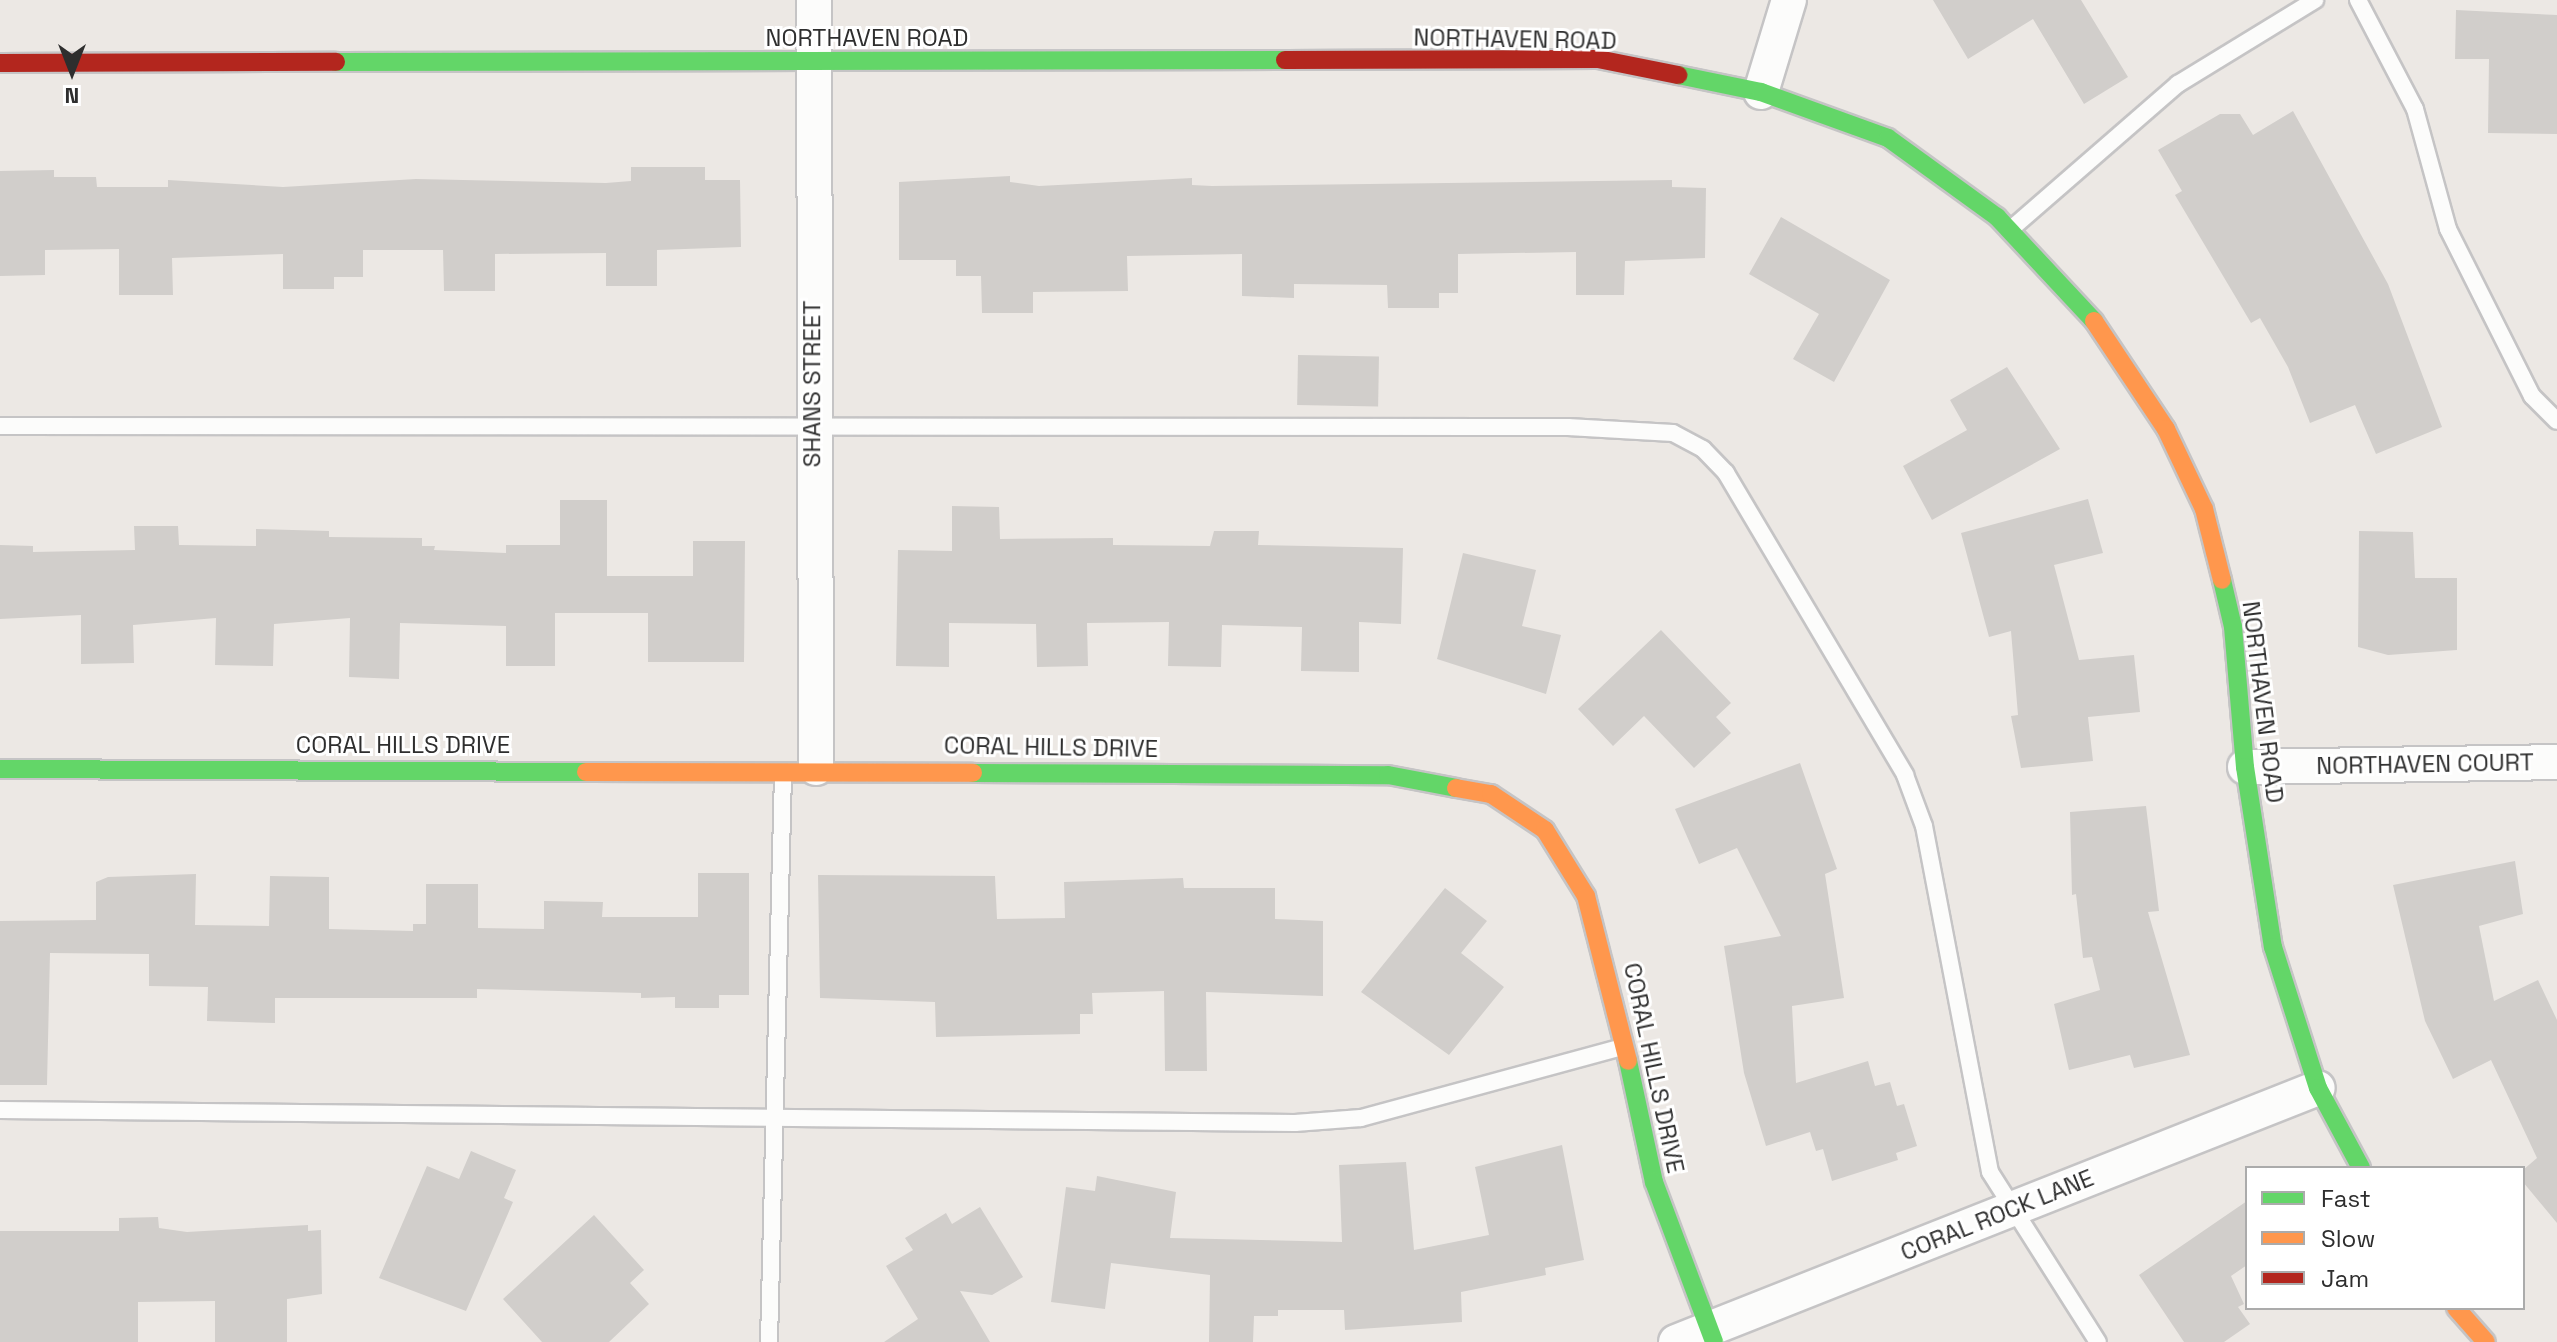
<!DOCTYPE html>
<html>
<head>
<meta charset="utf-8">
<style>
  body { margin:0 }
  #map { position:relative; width:2557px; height:1342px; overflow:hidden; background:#ece8e4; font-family:"Space Grotesk",sans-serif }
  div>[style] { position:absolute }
  .building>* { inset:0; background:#d1cecb; transform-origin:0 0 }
  .roads { filter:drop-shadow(2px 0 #c5c4c5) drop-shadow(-2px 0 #c5c4c5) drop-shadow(0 2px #c5c4c5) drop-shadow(0 -2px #c5c4c5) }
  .lane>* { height:16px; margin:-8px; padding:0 8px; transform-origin:8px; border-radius:8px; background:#fcfcfb }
  .street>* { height:34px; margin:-17px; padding:0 17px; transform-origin:17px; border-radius:17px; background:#fcfcfb }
  .fast>* { height:18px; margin:-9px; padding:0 9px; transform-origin:9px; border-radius:9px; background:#63d668 }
  .slow>* { height:18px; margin:-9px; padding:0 9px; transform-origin:9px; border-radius:9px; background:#ff974d }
  .jam>* { height:18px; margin:-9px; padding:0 9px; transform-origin:9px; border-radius:9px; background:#b3261e }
  span { translate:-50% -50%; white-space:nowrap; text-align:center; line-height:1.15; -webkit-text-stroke:6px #fff; paint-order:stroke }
  .street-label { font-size:24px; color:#2e2e2e }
  .legend { position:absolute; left:2245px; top:1166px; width:280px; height:144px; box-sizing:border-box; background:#fff; border:2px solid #ababab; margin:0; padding:10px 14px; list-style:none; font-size:24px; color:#2e2e2e }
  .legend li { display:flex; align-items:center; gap:16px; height:40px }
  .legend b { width:40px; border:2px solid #ababab }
  .north { position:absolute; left:32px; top:32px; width:80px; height:80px; -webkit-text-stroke:6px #fff; paint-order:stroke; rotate:180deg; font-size:22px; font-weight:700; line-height:32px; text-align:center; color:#2e2e2e }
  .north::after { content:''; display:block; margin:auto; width:28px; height:36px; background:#2e2e2e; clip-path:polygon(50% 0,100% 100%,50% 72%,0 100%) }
</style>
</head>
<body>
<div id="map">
  <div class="building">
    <i style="clip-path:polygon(1933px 0,2081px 0,2128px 77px,2084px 104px,2033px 19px,1968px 59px)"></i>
    <i style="clip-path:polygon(2456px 10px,2557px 15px,2557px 134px,2488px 133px,2489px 59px,2455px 59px)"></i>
    <i style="clip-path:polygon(2293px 111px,2388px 284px,2442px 427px,2376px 454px,2355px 405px,2310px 423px,2288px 367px,2260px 318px,2251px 323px,2175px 195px,2182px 191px,2158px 150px,2220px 114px,2240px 114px,2253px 135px)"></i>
    <i style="clip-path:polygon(631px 167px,705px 167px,705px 180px,740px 180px,741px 247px,657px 250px,657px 286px,606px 286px,606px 253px,495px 254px,495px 291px,444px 291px,443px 250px,363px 250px,363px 277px,334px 277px,334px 289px,283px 289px,283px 254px,172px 258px,173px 295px,119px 295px,119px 249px,45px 250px,45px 275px,0 276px,0 171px,54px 170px,54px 177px,96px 177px,97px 187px,168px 187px,168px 180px,283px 187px,416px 179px,606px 183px,631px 181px)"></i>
    <i style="clip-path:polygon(1010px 176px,1010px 182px,1039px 186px,1192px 178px,1192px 185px,1212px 186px,1672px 180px,1672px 187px,1706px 188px,1705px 258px,1625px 261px,1624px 295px,1576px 295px,1576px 252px,1458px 254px,1458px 293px,1439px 293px,1439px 308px,1388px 308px,1387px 285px,1294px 284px,1294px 298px,1242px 296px,1242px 254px,1127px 256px,1128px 291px,1033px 292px,1033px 313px,982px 313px,981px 276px,956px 276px,956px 260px,899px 260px,899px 182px)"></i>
    <i style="clip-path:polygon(1781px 217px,1890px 280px,1834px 382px,1793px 359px,1819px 314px,1749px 274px)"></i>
    <i style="left:1298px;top:355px;width:81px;height:50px;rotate:1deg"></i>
    <i style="clip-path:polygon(2007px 367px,2060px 449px,1932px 520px,1903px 466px,1967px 430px,1950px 400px)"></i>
    <i style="clip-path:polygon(2088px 499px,2103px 553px,2054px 565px,2079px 660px,2134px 655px,2140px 712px,2088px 717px,2093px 761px,2021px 768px,2011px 716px,2018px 715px,2011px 631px,1989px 637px,1961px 533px)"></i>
    <i style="clip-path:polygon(560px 500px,607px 500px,607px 576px,693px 576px,693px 541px,745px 541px,744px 662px,648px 662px,648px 613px,555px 613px,555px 666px,506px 666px,506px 626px,400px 623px,399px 679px,349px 677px,350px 618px,274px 624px,273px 666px,215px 665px,216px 618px,133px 625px,134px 663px,81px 664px,81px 615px,0 619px,0 545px,33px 546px,33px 552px,135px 550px,134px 526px,178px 526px,179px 545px,256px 546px,256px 529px,329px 531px,329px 537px,422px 538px,422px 546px,435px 546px,434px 550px,506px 553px,506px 545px,560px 545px)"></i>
    <i style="clip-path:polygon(952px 506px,999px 507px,1000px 539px,1113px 538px,1113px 545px,1210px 546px,1214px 531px,1259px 531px,1258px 545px,1403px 548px,1401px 624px,1359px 622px,1359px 672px,1301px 671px,1302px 627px,1222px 625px,1221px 667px,1168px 666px,1169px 622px,1087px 623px,1088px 666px,1037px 667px,1036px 624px,949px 623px,949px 667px,896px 666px,898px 550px,952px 551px)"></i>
    <i style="clip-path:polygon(2359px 531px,2413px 532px,2415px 578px,2457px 578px,2457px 650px,2388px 655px,2358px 647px)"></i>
    <i style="clip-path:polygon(1463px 553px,1536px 570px,1522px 626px,1561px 635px,1546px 694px,1437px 659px)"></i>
    <i style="clip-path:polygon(1661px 630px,1731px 703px,1716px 717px,1731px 733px,1694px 768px,1644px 716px,1613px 746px,1578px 709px)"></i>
    <i style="clip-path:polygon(1800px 763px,1837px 869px,1825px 874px,1844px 998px,1792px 1006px,1796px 1083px,1868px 1061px,1875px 1086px,1890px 1082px,1897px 1106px,1904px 1104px,1917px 1146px,1896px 1153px,1898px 1160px,1832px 1181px,1823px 1149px,1816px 1151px,1810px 1132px,1766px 1146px,1744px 1073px,1724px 946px,1781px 936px,1737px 848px,1699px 864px,1675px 809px)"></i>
    <i style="clip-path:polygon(2146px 806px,2159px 911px,2148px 912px,2190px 1055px,2134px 1068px,2130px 1055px,2069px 1070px,2054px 1004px,2100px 990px,2092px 957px,2083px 958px,2076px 894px,2072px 895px,2070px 812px)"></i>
    <i style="clip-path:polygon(2515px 861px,2523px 914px,2479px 926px,2494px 1001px,2538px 980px,2557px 1020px,2557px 1223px,2523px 1182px,2523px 1170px,2537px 1158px,2491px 1060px,2453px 1079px,2425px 1021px,2393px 885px)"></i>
    <i style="clip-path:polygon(698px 873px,749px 873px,749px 995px,719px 995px,719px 1008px,675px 1008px,675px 997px,641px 998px,641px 993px,477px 989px,477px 998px,275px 998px,275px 1023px,207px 1021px,208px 987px,149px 986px,149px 954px,50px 953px,47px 1085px,0 1085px,0 921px,96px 920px,96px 882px,108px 877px,196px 874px,195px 925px,269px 926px,270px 876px,329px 877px,329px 929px,413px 931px,413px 924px,426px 924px,426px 884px,478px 884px,478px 928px,544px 929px,544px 901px,603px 902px,602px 917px,698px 917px)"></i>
    <i style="clip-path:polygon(818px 875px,995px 876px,997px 919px,1065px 918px,1064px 882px,1183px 878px,1184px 888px,1275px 888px,1275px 919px,1323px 921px,1323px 996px,1206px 992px,1207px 1071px,1165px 1071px,1164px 991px,1092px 993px,1093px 1014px,1080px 1014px,1080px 1034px,936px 1037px,935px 1002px,820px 998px)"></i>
    <i style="clip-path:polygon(1445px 888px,1487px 921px,1461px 953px,1504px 987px,1449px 1055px,1361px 992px)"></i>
    <i style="clip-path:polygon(1562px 1145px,1584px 1260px,1545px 1268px,1546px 1275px,1461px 1292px,1462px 1322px,1345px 1330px,1344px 1310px,1278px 1310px,1278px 1316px,1254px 1316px,1253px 1342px,1209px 1342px,1210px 1275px,1111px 1263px,1105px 1309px,1051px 1302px,1066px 1187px,1095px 1191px,1097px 1176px,1176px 1192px,1170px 1238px,1342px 1242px,1339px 1165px,1406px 1162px,1414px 1250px,1489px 1235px,1475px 1167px)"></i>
    <i style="clip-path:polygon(471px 1151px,516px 1170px,504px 1198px,513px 1202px,466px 1311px,379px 1278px,427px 1166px,459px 1179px)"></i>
    <i style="clip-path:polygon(2247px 1201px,2247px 1265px,2231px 1276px,2244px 1304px,2238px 1307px,2250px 1324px,2224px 1342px,2184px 1342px,2139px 1275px)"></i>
    <i style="clip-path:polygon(980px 1207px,1023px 1277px,992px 1295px,960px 1291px,990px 1342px,884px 1342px,918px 1319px,886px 1266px,913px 1250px,905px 1238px,946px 1213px,952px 1224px)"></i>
    <i style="clip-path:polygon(594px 1215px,644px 1270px,630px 1283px,649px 1304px,609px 1342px,542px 1342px,503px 1299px)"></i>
    <i style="clip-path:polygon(158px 1217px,159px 1228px,187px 1232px,308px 1225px,308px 1231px,321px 1230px,322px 1294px,287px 1299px,287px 1342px,215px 1342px,215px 1301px,138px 1302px,138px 1342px,0 1342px,0 1231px,119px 1231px,119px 1218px)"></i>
  </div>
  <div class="roads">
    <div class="lane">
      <i style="left:2358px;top:0;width:123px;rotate:62.4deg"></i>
      <i style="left:2415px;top:109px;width:124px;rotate:74.6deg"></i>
      <i style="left:2448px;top:229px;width:187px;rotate:63.3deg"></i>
      <i style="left:2532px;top:396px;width:35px;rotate:45deg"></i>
      <i style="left:2011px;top:229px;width:221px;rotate:-41deg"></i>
      <i style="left:2178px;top:84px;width:161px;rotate:-31.5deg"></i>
      <i style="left:0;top:426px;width:1568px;rotate:0.04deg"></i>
      <i style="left:1568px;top:427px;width:105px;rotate:3.3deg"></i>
      <i style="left:1673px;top:433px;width:34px;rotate:28deg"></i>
      <i style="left:1703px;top:449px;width:33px;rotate:46deg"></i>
      <i style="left:1726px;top:473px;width:351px;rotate:59.3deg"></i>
      <i style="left:1905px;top:775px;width:54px;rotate:69.6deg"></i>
      <i style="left:1924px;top:826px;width:352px;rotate:79.2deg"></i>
      <i style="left:1990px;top:1172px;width:201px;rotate:57.6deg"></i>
      <i style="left:0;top:1110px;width:1295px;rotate:0.58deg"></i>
      <i style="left:1295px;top:1123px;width:66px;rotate:-4.3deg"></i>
      <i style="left:1361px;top:1118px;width:270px;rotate:-15.2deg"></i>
      <i style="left:769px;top:1342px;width:568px;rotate:-88.59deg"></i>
    </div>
    <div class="street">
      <i style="left:814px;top:0;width:768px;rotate:89.85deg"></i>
      <i style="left:1761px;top:92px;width:96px;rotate:-73.1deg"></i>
      <i style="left:2245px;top:767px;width:312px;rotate:-0.9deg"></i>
      <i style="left:1676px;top:1342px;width:690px;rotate:-21.59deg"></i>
    </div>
    <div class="fast">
      <i style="left:336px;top:62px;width:949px;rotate:-0.12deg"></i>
      <i style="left:1678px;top:75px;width:85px;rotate:11.6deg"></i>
      <i style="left:1761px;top:92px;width:135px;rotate:19.9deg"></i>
      <i style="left:1888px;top:138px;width:135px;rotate:35.9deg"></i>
      <i style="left:1997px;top:217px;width:142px;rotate:47deg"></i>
      <i style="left:2222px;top:580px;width:48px;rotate:76.8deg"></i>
      <i style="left:2233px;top:627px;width:141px;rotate:85.1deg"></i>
      <i style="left:2245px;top:767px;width:182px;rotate:81.2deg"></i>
      <i style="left:2273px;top:947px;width:148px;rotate:72.3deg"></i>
      <i style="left:2318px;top:1088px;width:91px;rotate:61.7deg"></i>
      <i style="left:0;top:769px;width:586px;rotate:0.29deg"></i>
      <i style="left:973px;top:773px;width:415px;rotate:0.3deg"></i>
      <i style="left:1388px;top:775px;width:69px;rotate:10.8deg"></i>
      <i style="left:1628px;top:1061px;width:124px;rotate:77.9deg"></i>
      <i style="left:1654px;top:1182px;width:171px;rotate:69.4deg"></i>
    </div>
    <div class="slow">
      <i style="left:2094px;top:321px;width:130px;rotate:56.3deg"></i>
      <i style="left:2166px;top:429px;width:89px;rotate:64.6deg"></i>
      <i style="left:2204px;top:509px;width:73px;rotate:75.8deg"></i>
      <i style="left:586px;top:772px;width:387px;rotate:0.1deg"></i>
      <i style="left:1456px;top:788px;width:36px;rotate:10deg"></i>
      <i style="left:1491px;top:794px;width:65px;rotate:33.7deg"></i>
      <i style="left:1545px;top:830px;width:78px;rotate:58.2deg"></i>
      <i style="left:1586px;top:896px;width:170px;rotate:75.7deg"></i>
      <i style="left:2456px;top:1308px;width:45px;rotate:48.6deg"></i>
    </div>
    <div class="jam">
      <i style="left:1285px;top:60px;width:313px;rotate:-0.2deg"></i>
      <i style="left:1598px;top:59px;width:82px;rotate:11.3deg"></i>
      <i style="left:0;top:63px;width:336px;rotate:-0.2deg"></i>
    </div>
  </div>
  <div class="street-label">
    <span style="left:867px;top:38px">NORTHAVEN ROAD</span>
    <span style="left:1515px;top:39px;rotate:1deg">NORTHAVEN ROAD</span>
    <span style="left:812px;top:384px;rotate:-90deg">SHANS STREET</span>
    <span style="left:2263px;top:702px;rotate:83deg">NORTHAVEN ROAD</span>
    <span style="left:403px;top:745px">CORAL HILLS DRIVE</span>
    <span style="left:1051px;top:747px;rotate:1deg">CORAL HILLS DRIVE</span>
    <span style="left:2425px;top:764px;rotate:-1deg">NORTHAVEN COURT</span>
    <span style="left:1654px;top:1068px;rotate:78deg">CORAL HILLS DRIVE</span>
    <span style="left:1997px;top:1215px;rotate:-22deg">CORAL ROCK LANE</span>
  </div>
  <ul class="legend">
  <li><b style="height:10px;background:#63d668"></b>Fast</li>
  <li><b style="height:10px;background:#ff974d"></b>Slow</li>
  <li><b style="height:10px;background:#b3261e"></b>Jam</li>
  </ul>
  <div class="north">N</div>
</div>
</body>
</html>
